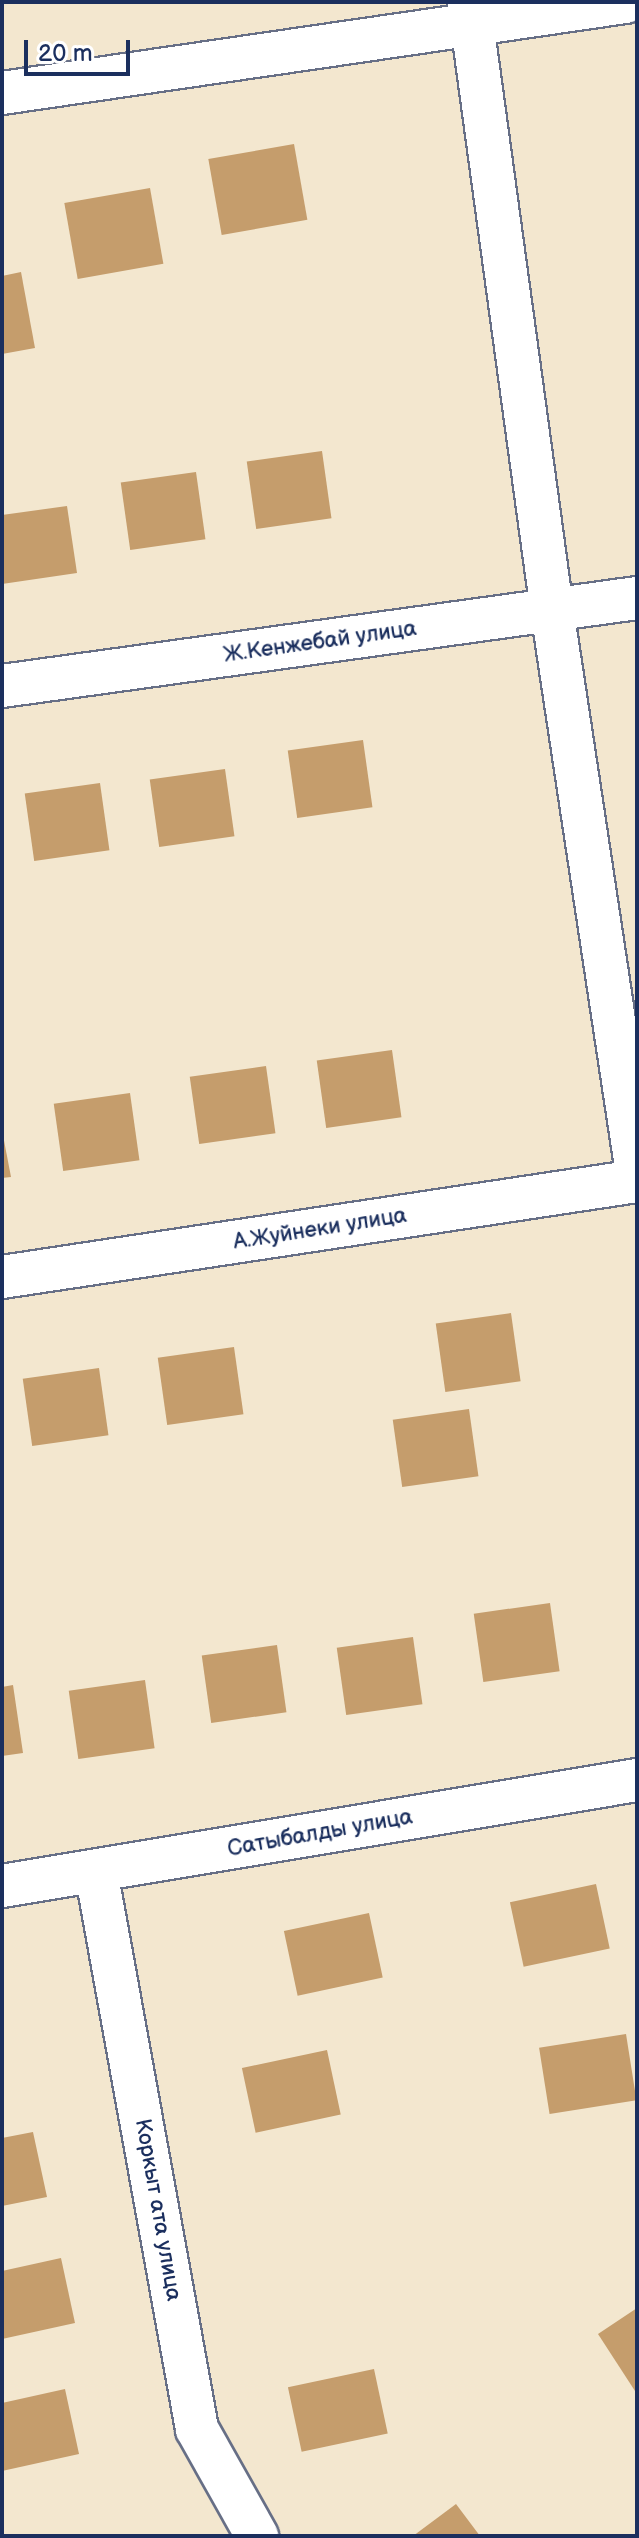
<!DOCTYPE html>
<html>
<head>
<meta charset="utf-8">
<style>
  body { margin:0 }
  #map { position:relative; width:639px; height:2538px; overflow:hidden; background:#f3e7cf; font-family:"Balsamiq Sans",sans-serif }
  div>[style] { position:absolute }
  .building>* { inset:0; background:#c59d6c; transform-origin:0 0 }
  .roads { filter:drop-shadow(2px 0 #676f86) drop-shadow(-2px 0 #676f86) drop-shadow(0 2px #676f86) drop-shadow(0 -2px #676f86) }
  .street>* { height:42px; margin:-21px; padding:0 21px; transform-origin:21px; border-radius:21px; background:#fff }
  span { translate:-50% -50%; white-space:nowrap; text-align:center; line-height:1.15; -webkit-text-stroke:6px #fff; paint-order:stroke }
  .street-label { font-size:22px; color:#1b2f5e }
  .frame { position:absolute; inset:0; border:4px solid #1b2f5e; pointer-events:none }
  .scale { position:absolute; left:24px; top:40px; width:106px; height:36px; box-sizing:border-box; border:4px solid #1b2f5e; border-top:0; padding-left:10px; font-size:24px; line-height:28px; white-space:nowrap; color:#1b2f5e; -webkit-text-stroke:6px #fff; paint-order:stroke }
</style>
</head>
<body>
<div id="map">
  <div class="building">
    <i style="left:294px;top:144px;width:77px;height:87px;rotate:80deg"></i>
    <i style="left:150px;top:188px;width:77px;height:87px;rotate:80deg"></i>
    <i style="clip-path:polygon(21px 272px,35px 348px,2px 354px,2px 276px)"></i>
    <i style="left:322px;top:451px;width:68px;height:76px;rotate:82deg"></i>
    <i style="left:196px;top:472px;width:68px;height:76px;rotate:82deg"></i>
    <i style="clip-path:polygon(67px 506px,77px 573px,2px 584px,2px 515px)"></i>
    <i style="left:363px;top:740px;width:68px;height:76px;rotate:82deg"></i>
    <i style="left:225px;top:769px;width:68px;height:76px;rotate:82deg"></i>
    <i style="left:100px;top:783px;width:68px;height:76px;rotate:82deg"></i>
    <i style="left:392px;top:1050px;width:68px;height:76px;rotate:82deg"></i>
    <i style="left:266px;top:1066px;width:68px;height:77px;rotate:82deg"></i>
    <i style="left:130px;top:1093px;width:68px;height:77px;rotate:82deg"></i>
    <i style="clip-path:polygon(2px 1130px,11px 1177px,2px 1178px)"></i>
    <i style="left:511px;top:1313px;width:69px;height:76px;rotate:82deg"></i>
    <i style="left:234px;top:1347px;width:68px;height:77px;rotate:82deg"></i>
    <i style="left:99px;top:1368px;width:68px;height:77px;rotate:82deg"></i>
    <i style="left:469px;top:1409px;width:68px;height:77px;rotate:82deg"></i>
    <i style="left:550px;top:1603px;width:69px;height:77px;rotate:82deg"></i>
    <i style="left:413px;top:1637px;width:68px;height:77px;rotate:82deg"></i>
    <i style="left:277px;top:1645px;width:68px;height:76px;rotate:82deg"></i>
    <i style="left:145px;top:1680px;width:69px;height:77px;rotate:82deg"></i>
    <i style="clip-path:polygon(13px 1685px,23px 1753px,2px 1756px,2px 1687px)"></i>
    <i style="left:596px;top:1884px;width:66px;height:88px;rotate:78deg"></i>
    <i style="left:369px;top:1913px;width:66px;height:87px;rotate:78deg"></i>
    <i style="left:626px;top:2034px;width:67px;height:88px;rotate:81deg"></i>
    <i style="left:327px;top:2050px;width:66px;height:87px;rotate:78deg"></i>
    <i style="clip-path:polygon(33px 2132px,47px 2197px,2px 2206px,2px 2138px)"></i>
    <i style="clip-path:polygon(61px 2258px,75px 2323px,2px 2339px,2px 2271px)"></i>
    <i style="clip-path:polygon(637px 2308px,637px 2390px,635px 2391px,598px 2334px)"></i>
    <i style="left:374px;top:2369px;width:66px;height:88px;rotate:78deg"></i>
    <i style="clip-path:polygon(65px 2389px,79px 2454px,2px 2471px,2px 2403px)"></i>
    <i style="clip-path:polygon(456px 2504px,480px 2536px,413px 2536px)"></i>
  </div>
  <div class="roads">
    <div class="street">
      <i style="left:469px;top:2px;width:614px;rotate:82.23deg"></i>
      <i style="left:552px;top:610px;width:569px;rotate:81.41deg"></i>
      <i style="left:2px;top:93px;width:630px;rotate:-8.31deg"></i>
      <i style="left:2px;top:686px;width:641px;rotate:-7.89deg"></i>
      <i style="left:2px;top:1277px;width:642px;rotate:-8.6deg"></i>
      <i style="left:96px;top:1871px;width:567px;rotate:79.74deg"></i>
      <i style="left:197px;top:2429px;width:123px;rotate:60.7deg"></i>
      <i style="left:2px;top:1886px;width:644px;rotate:-9.48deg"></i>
    </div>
  </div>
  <div class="street-label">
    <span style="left:320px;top:642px;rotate:-8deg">Ж.Кенжебай улица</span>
    <span style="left:320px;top:1229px;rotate:-9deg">А.Жуйнеки улица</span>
    <span style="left:320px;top:1833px;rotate:-10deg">Сатыбалды улица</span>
    <span style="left:158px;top:2210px;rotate:80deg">Коркыт ата улица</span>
  </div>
  <div class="frame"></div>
  <div class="scale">20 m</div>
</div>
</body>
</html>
